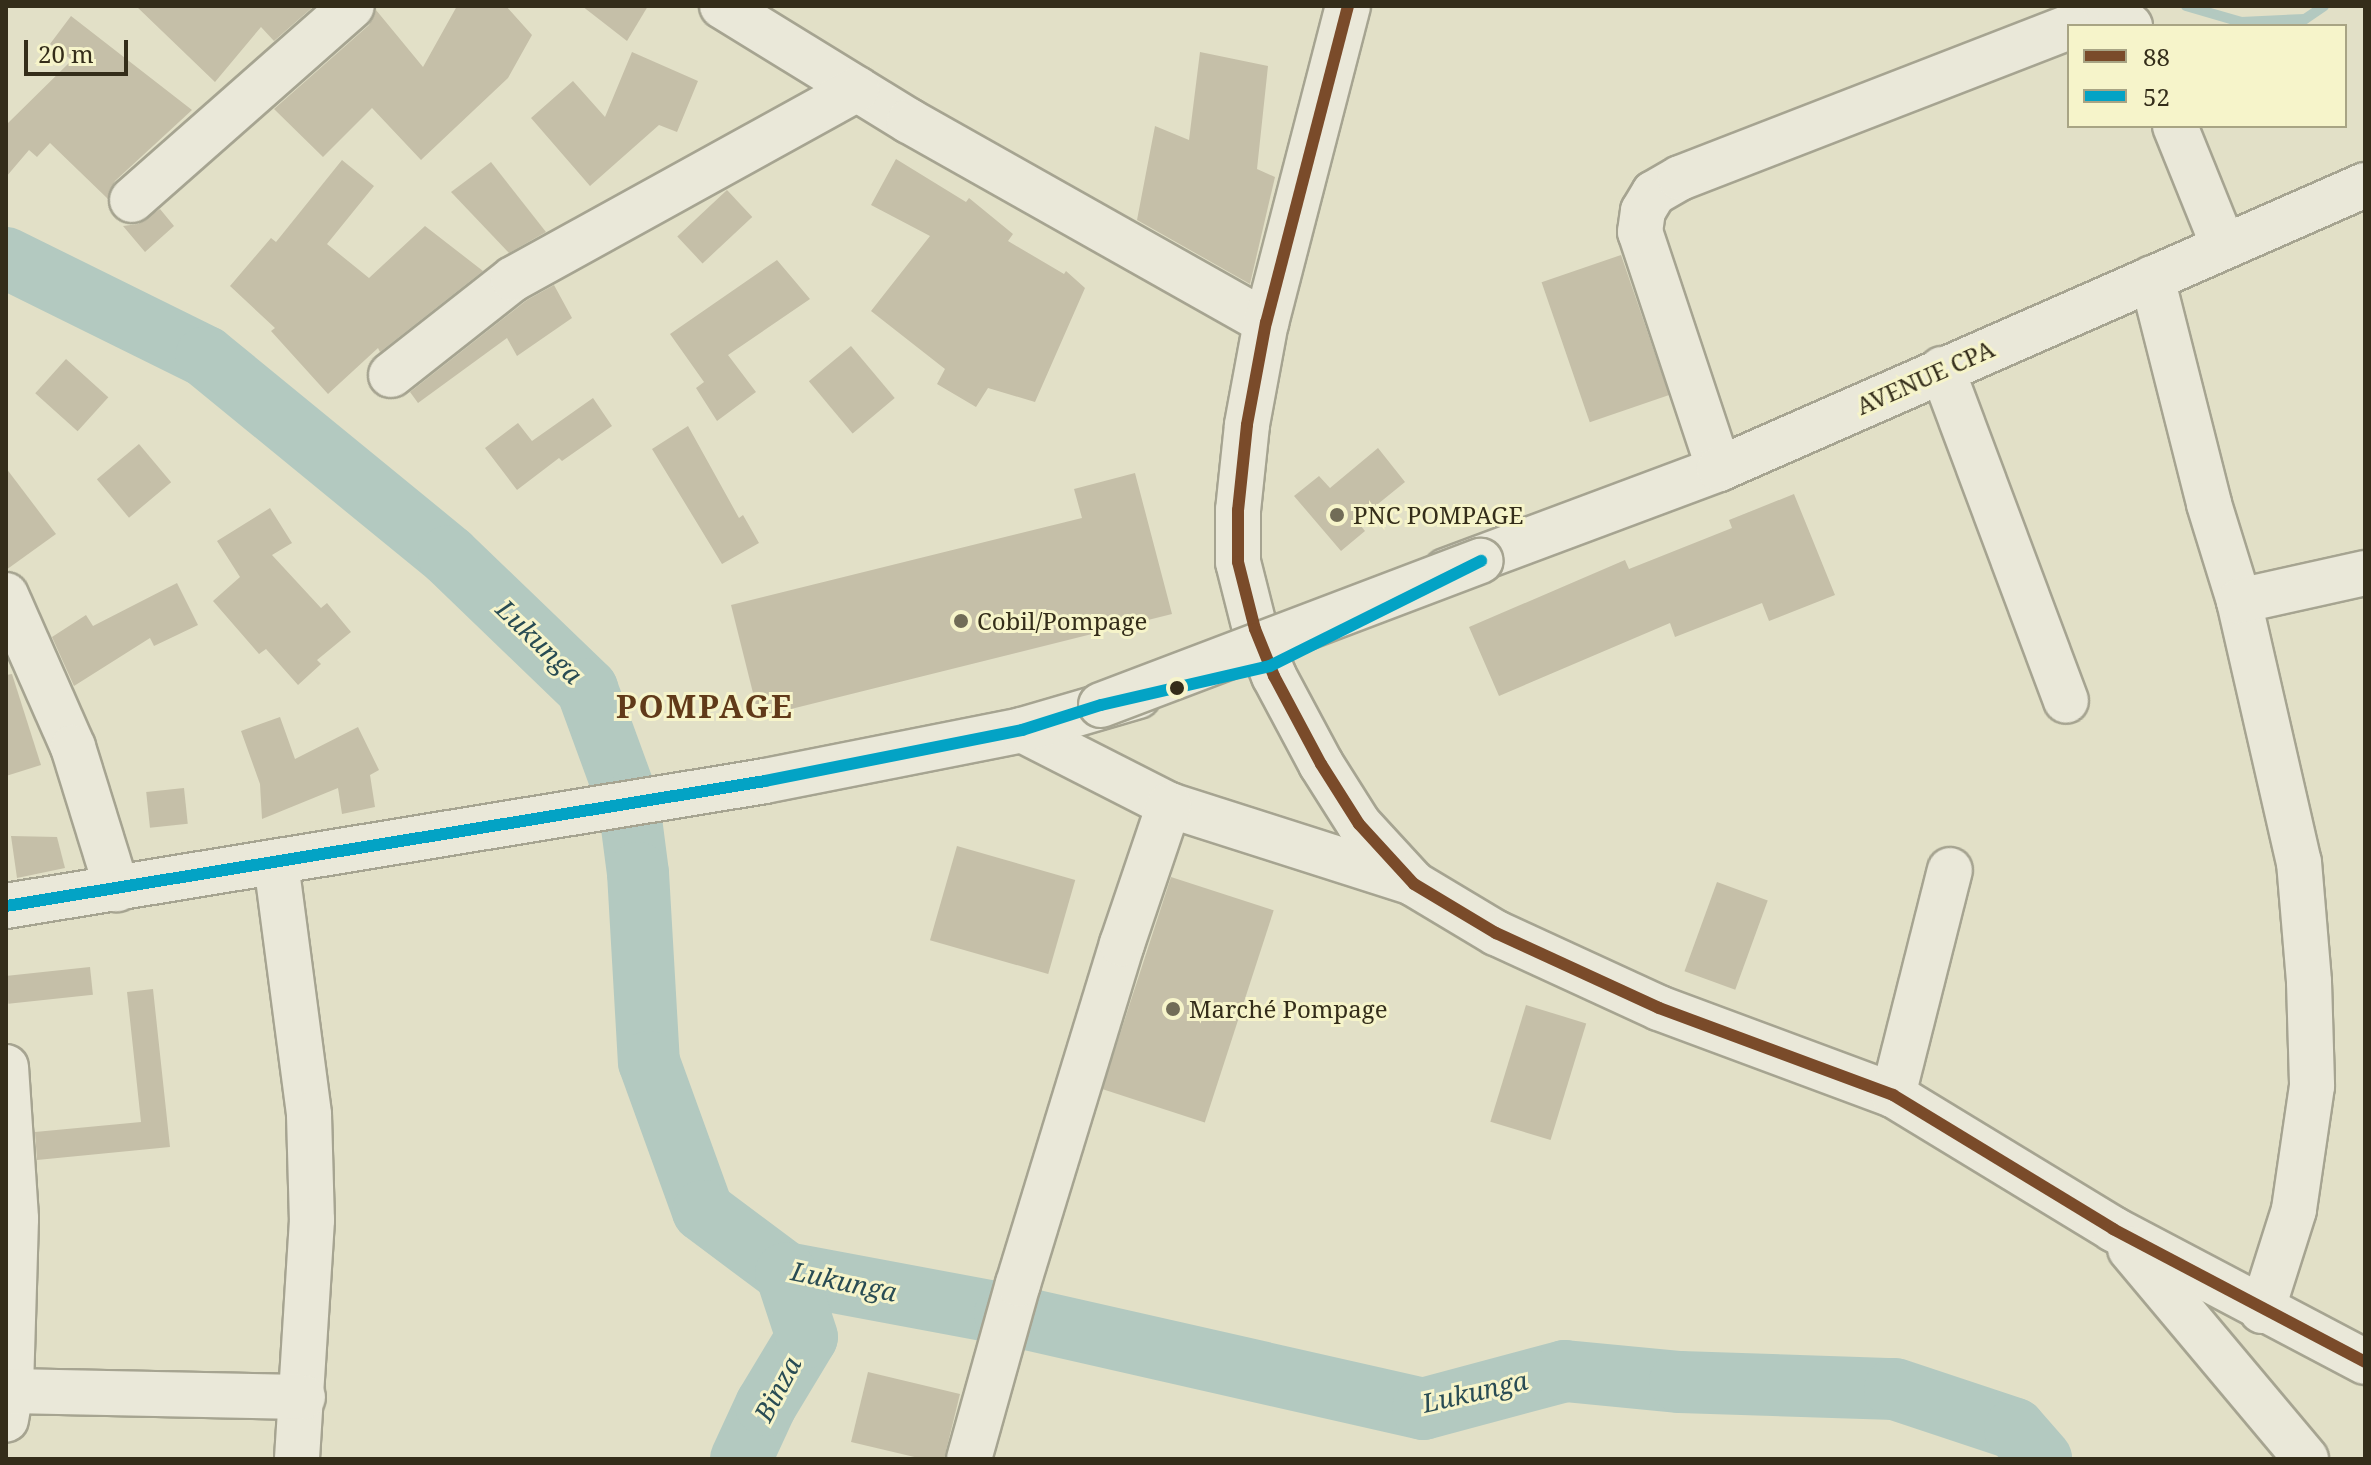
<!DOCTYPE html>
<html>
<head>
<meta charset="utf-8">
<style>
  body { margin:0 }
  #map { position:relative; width:2371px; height:1465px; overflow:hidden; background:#e2e0c7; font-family:"Noto Serif",serif }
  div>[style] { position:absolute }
  .stream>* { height:10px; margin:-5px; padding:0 5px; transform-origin:5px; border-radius:5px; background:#b3c9c0 }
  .river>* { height:62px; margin:-31px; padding:0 31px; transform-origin:31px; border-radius:31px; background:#b3c9c0 }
  .building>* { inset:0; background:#c5bfa8; transform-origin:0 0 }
  .roads { filter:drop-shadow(2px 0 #a6a491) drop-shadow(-2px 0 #a6a491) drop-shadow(0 2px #a6a491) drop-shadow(0 -2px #a6a491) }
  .minor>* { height:44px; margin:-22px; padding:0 22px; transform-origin:22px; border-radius:22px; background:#eae8d9 }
  .bridges { filter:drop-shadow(2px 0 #a6a491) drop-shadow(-2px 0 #a6a491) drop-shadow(0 2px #a6a491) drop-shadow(0 -2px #a6a491) }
  .minor-bridge>* { height:44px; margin:-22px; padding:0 22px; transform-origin:22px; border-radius:22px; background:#eae8d9 }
  .bus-1>* { height:12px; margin:-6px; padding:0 6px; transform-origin:6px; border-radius:6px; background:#7a4b2a }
  .bus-2>* { height:12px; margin:-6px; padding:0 6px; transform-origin:6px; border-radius:6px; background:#03a3c5 }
  .dots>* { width:22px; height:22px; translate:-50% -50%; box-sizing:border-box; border:4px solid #f6f4ca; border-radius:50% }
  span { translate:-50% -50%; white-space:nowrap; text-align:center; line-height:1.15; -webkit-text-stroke:6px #f6f4ca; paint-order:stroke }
  .street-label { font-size:24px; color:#342d1a }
  .poi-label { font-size:24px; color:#342d1a }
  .left { translate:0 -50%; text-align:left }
  .water-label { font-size:26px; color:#294c54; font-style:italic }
  .district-label { font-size:32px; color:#613a19; font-weight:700; letter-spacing:2px }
  .frame { position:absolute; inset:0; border:8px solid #342d1a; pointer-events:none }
  .legend { position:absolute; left:2067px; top:24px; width:280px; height:104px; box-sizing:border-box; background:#f6f4ca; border:2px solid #a8a484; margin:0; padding:10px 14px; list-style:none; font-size:24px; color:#342d1a }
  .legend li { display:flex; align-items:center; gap:16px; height:40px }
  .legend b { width:40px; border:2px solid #a8a484 }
  .scale { position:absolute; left:24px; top:40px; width:104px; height:36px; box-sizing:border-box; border:4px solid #342d1a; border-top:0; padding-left:10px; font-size:24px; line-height:28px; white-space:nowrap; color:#342d1a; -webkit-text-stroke:6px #f6f4ca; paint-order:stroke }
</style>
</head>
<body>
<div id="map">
  <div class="stream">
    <i style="left:2186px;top:6px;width:57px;rotate:16.2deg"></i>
    <i style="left:2241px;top:22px;width:64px;rotate:-2.7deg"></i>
    <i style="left:2305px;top:19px;width:23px;rotate:-34deg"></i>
  </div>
  <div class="river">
    <i style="left:6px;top:258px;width:223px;rotate:26.3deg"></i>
    <i style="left:206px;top:357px;width:314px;rotate:39.3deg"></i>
    <i style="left:449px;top:556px;width:192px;rotate:43.9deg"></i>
    <i style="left:587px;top:689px;width:122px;rotate:69.9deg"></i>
    <i style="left:629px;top:804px;width:70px;rotate:82.6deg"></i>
    <i style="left:638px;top:873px;width:189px;rotate:86.7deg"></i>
    <i style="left:649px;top:1062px;width:158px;rotate:70.1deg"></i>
    <i style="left:703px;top:1211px;width:104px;rotate:36.8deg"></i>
    <i style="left:786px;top:1273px;width:223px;rotate:10.6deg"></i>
    <i style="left:1005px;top:1314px;width:429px;rotate:12.8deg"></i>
    <i style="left:1423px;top:1409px;width:147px;rotate:-15deg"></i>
    <i style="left:1565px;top:1371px;width:116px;rotate:5.5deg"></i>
    <i style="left:1680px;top:1382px;width:215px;rotate:1.9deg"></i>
    <i style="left:1895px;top:1389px;width:126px;rotate:18.4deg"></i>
    <i style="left:2015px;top:1429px;width:40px;rotate:49deg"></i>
    <i style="left:741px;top:1459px;width:60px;rotate:-65.2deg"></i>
    <i style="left:766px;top:1405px;width:79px;rotate:-58.9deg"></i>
    <i style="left:807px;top:1337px;width:67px;rotate:-108.2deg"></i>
  </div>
  <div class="building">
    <i style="clip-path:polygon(136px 6px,314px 6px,274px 41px,261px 27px,215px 82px)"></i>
    <i style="clip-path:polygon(457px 6px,506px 6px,532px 35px,508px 78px,421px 160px,372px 108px,323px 157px,274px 109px,369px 25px,376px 10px,423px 67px)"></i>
    <i style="clip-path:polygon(582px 6px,648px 6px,627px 41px)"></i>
    <i style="clip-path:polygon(71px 16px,192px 110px,115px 181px,108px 199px,50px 143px,37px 157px,29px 150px,6px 177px,6px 125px,72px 60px,50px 44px)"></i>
    <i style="clip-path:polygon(632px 52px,698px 81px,677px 132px,659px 125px,590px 186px,531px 118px,573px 81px,605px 117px)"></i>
    <i style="clip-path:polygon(1200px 52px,1268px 66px,1257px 169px,1275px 177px,1250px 284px,1137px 220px,1155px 126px,1189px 140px)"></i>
    <i style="clip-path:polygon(896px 159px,966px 202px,969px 198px,1013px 234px,1008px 241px,1064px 274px,1066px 271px,1085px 288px,1035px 402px,988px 388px,976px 407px,937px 384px,945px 369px,871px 311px,930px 236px,871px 205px)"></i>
    <i style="clip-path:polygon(342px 160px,374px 186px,327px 244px,369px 278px,425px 226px,483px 271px,380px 352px,378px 348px,328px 394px,271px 331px,275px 328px,230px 286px,271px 238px,276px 242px)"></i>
    <i style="clip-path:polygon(491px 162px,546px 232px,509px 253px,451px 192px)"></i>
    <i style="left:727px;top:190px;width:37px;height:68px;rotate:47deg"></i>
    <i style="clip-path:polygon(160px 209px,174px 226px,145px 252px,123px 226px,138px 224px)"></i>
    <i style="left:1621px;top:255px;width:148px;height:84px;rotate:71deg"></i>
    <i style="clip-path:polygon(777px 260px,810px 299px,728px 355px,756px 392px,717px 421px,696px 388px,704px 382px,670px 334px)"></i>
    <i style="clip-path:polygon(554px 285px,572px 318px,517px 356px,507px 338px,418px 403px,410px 392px,527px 300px)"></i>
    <i style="left:851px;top:346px;width:68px;height:55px;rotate:50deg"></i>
    <i style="left:66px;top:359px;width:57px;height:46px;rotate:42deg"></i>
    <i style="clip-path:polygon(593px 398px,612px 426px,562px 461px,559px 458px,517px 490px,485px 448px,518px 423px,532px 441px)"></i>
    <i style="clip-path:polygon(688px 426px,739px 518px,743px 515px,759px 543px,722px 564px,652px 449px)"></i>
    <i style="left:139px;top:444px;width:50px;height:55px;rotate:50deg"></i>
    <i style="clip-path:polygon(1378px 448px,1405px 482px,1357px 521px,1365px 531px,1341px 551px,1294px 496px,1319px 476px,1330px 488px)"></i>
    <i style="clip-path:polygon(6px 468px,56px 534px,6px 570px)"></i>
    <i style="clip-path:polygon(1135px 473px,1172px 614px,759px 717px,731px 605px,1082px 518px,1074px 489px)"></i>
    <i style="clip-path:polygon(1794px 494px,1835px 595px,1769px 621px,1762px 603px,1675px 637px,1670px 623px,1499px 696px,1469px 627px,1625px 560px,1629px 569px,1732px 528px,1729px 520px)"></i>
    <i style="clip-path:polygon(270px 508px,292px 543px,272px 555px,321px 608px,327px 603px,351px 632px,317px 660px,321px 664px,298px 685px,266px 649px,259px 654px,213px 601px,240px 577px,217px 541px)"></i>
    <i style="clip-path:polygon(177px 583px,198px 625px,154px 646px,150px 638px,74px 686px,52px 637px,86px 615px,93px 626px)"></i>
    <i style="clip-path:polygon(12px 674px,41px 765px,6px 776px,6px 675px)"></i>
    <i style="clip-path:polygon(280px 717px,295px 759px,358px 727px,379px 770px,370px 775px,375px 807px,342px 814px,338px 788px,262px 819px,260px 784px,241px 731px)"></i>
    <i style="left:184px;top:788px;width:36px;height:38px;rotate:84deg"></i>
    <i style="clip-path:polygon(11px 836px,57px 837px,65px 868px,17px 878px)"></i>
    <i style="left:957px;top:846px;width:123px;height:98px;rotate:16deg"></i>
    <i style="left:1171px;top:877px;width:108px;height:223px;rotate:18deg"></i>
    <i style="left:1717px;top:882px;width:54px;height:95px;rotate:20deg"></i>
    <i style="left:90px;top:967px;width:28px;height:85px;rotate:84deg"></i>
    <i style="clip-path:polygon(153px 989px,170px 1147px,37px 1160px,35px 1132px,141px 1122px,127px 992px)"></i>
    <i style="left:1526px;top:1005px;width:63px;height:122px;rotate:17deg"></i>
    <i style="clip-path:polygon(868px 1372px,960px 1394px,944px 1459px,923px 1459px,851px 1442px)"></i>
  </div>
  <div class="roads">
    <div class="minor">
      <i style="left:722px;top:6px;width:220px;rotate:31.6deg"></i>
      <i style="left:909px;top:121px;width:410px;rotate:29.4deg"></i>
      <i style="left:1348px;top:6px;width:326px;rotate:104.5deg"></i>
      <i style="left:1266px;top:322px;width:105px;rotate:100.5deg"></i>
      <i style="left:1247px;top:425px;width:85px;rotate:96deg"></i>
      <i style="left:1238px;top:510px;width:52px;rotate:90deg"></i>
      <i style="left:1238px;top:562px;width:69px;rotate:75.8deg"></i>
      <i style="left:1255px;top:629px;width:51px;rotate:68deg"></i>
      <i style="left:1274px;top:676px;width:100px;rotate:61.9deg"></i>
      <i style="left:1321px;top:764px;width:71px;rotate:57.7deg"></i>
      <i style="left:1359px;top:824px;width:81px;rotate:47.5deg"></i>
      <i style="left:1414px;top:884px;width:96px;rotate:30.9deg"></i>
      <i style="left:1496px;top:933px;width:179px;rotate:24.7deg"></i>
      <i style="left:1659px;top:1008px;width:250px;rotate:20.4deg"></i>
      <i style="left:1893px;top:1095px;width:258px;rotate:31.3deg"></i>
      <i style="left:2113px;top:1229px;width:285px;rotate:27.8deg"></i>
      <i style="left:2072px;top:26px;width:34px;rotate:-17deg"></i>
      <i style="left:2104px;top:16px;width:16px;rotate:7deg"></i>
      <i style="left:2120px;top:18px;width:13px;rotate:39deg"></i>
      <i style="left:2175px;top:126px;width:128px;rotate:68deg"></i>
      <i style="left:132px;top:200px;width:293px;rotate:-41.4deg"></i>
      <i style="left:2152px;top:278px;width:233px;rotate:75.8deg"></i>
      <i style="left:2209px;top:504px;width:102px;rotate:72.8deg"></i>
      <i style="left:2239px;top:601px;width:268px;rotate:77.1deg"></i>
      <i style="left:2299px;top:862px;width:120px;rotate:85.2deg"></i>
      <i style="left:2309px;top:982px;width:104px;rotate:88.3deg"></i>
      <i style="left:2312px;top:1086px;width:125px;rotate:98.3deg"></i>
      <i style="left:2294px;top:1210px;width:106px;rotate:107.6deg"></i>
      <i style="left:1942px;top:369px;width:354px;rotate:69.5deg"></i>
      <i style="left:391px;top:375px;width:155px;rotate:-38.2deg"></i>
      <i style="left:513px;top:279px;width:393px;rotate:-28.9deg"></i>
      <i style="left:1719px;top:469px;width:250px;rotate:-108.4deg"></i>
      <i style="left:1640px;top:232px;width:21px;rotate:-82deg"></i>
      <i style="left:1643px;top:211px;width:21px;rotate:-59deg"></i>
      <i style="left:1654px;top:193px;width:30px;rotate:-30deg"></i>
      <i style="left:1680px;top:178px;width:417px;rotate:-21.2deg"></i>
      <i style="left:1446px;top:571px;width:291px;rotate:-20.5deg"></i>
      <i style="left:1719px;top:469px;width:706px;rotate:-23.73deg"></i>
      <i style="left:6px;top:595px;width:166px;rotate:66.2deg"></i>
      <i style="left:73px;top:747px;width:149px;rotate:72.8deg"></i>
      <i style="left:2239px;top:601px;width:129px;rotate:-12.5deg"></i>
      <i style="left:1022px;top:730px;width:165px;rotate:27deg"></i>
      <i style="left:1169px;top:805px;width:256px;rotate:17.7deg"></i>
      <i style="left:276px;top:863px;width:254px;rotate:82.5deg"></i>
      <i style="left:309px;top:1115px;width:105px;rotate:88.4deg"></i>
      <i style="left:312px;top:1220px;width:239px;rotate:93.6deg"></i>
      <i style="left:6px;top:906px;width:769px;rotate:-9.35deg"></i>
      <i style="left:765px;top:781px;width:262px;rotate:-11.2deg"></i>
      <i style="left:1022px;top:730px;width:121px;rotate:-16.3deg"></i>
      <i style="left:6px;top:1067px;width:152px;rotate:86.2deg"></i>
      <i style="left:16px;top:1219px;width:172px;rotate:91.7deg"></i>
      <i style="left:11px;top:1391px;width:29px;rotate:100deg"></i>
      <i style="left:1893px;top:1095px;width:232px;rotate:-75.8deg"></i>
      <i style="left:2130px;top:1249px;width:274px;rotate:50deg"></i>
      <i style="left:11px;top:1391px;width:292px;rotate:1.2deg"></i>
      <i style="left:969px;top:1459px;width:182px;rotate:-74.4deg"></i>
      <i style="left:1018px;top:1284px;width:356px;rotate:-73deg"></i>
      <i style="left:1122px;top:944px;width:147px;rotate:-71.3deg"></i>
    </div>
  </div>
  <div class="bridges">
    <div class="minor-bridge">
      <i style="left:1101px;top:705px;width:406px;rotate:-20.8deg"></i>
    </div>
  </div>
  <div class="bus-1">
    <i style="left:1348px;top:6px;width:326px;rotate:104.5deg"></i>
    <i style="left:1266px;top:322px;width:105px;rotate:100.5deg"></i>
    <i style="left:1247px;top:425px;width:85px;rotate:96deg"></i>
    <i style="left:1238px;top:510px;width:52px;rotate:90deg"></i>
    <i style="left:1238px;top:562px;width:69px;rotate:75.8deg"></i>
    <i style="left:1255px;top:629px;width:51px;rotate:68deg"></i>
    <i style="left:1274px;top:676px;width:100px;rotate:61.9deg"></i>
    <i style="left:1321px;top:764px;width:71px;rotate:57.7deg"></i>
    <i style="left:1359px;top:824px;width:81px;rotate:47.5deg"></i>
    <i style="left:1414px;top:884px;width:96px;rotate:30.9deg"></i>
    <i style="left:1496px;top:933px;width:179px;rotate:24.7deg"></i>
    <i style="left:1659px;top:1008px;width:250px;rotate:20.4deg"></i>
    <i style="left:1893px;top:1095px;width:258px;rotate:31.3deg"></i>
    <i style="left:2113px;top:1229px;width:285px;rotate:27.8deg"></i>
  </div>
  <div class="bus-2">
    <i style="left:6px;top:906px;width:769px;rotate:-9.35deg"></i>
    <i style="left:765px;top:781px;width:262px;rotate:-11.2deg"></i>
    <i style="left:1022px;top:730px;width:83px;rotate:-17.6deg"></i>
    <i style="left:1101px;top:705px;width:173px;rotate:-13deg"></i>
    <i style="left:1270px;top:666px;width:236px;rotate:-26.5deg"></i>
  </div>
  <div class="dots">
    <i style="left:1337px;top:515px;background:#716c57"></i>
    <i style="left:961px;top:621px;background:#716c57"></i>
    <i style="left:1177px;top:688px;background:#342d1a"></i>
    <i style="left:1173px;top:1009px;background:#716c57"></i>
  </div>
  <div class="street-label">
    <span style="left:1925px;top:377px;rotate:-24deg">AVENUE CPA</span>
  </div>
  <div class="poi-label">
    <span class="left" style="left:1353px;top:515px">PNC POMPAGE</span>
    <span class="left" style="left:977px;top:621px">Cobil/Pompage</span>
    <span class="left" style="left:1189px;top:1009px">Marché Pompage</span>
  </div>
  <div class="water-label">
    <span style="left:539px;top:642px;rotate:44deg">Lukunga</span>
    <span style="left:844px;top:1282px;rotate:12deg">Lukunga</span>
    <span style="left:778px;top:1389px;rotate:-62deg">Binza</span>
    <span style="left:1475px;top:1392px;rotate:-13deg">Lukunga</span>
  </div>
  <div class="district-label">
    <span style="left:705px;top:706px">POMPAGE</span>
  </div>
  <div class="frame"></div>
  <ul class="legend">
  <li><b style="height:10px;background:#7a4b2a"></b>88</li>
  <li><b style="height:10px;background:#03a3c5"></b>52</li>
  </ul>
  <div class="scale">20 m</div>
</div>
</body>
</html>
